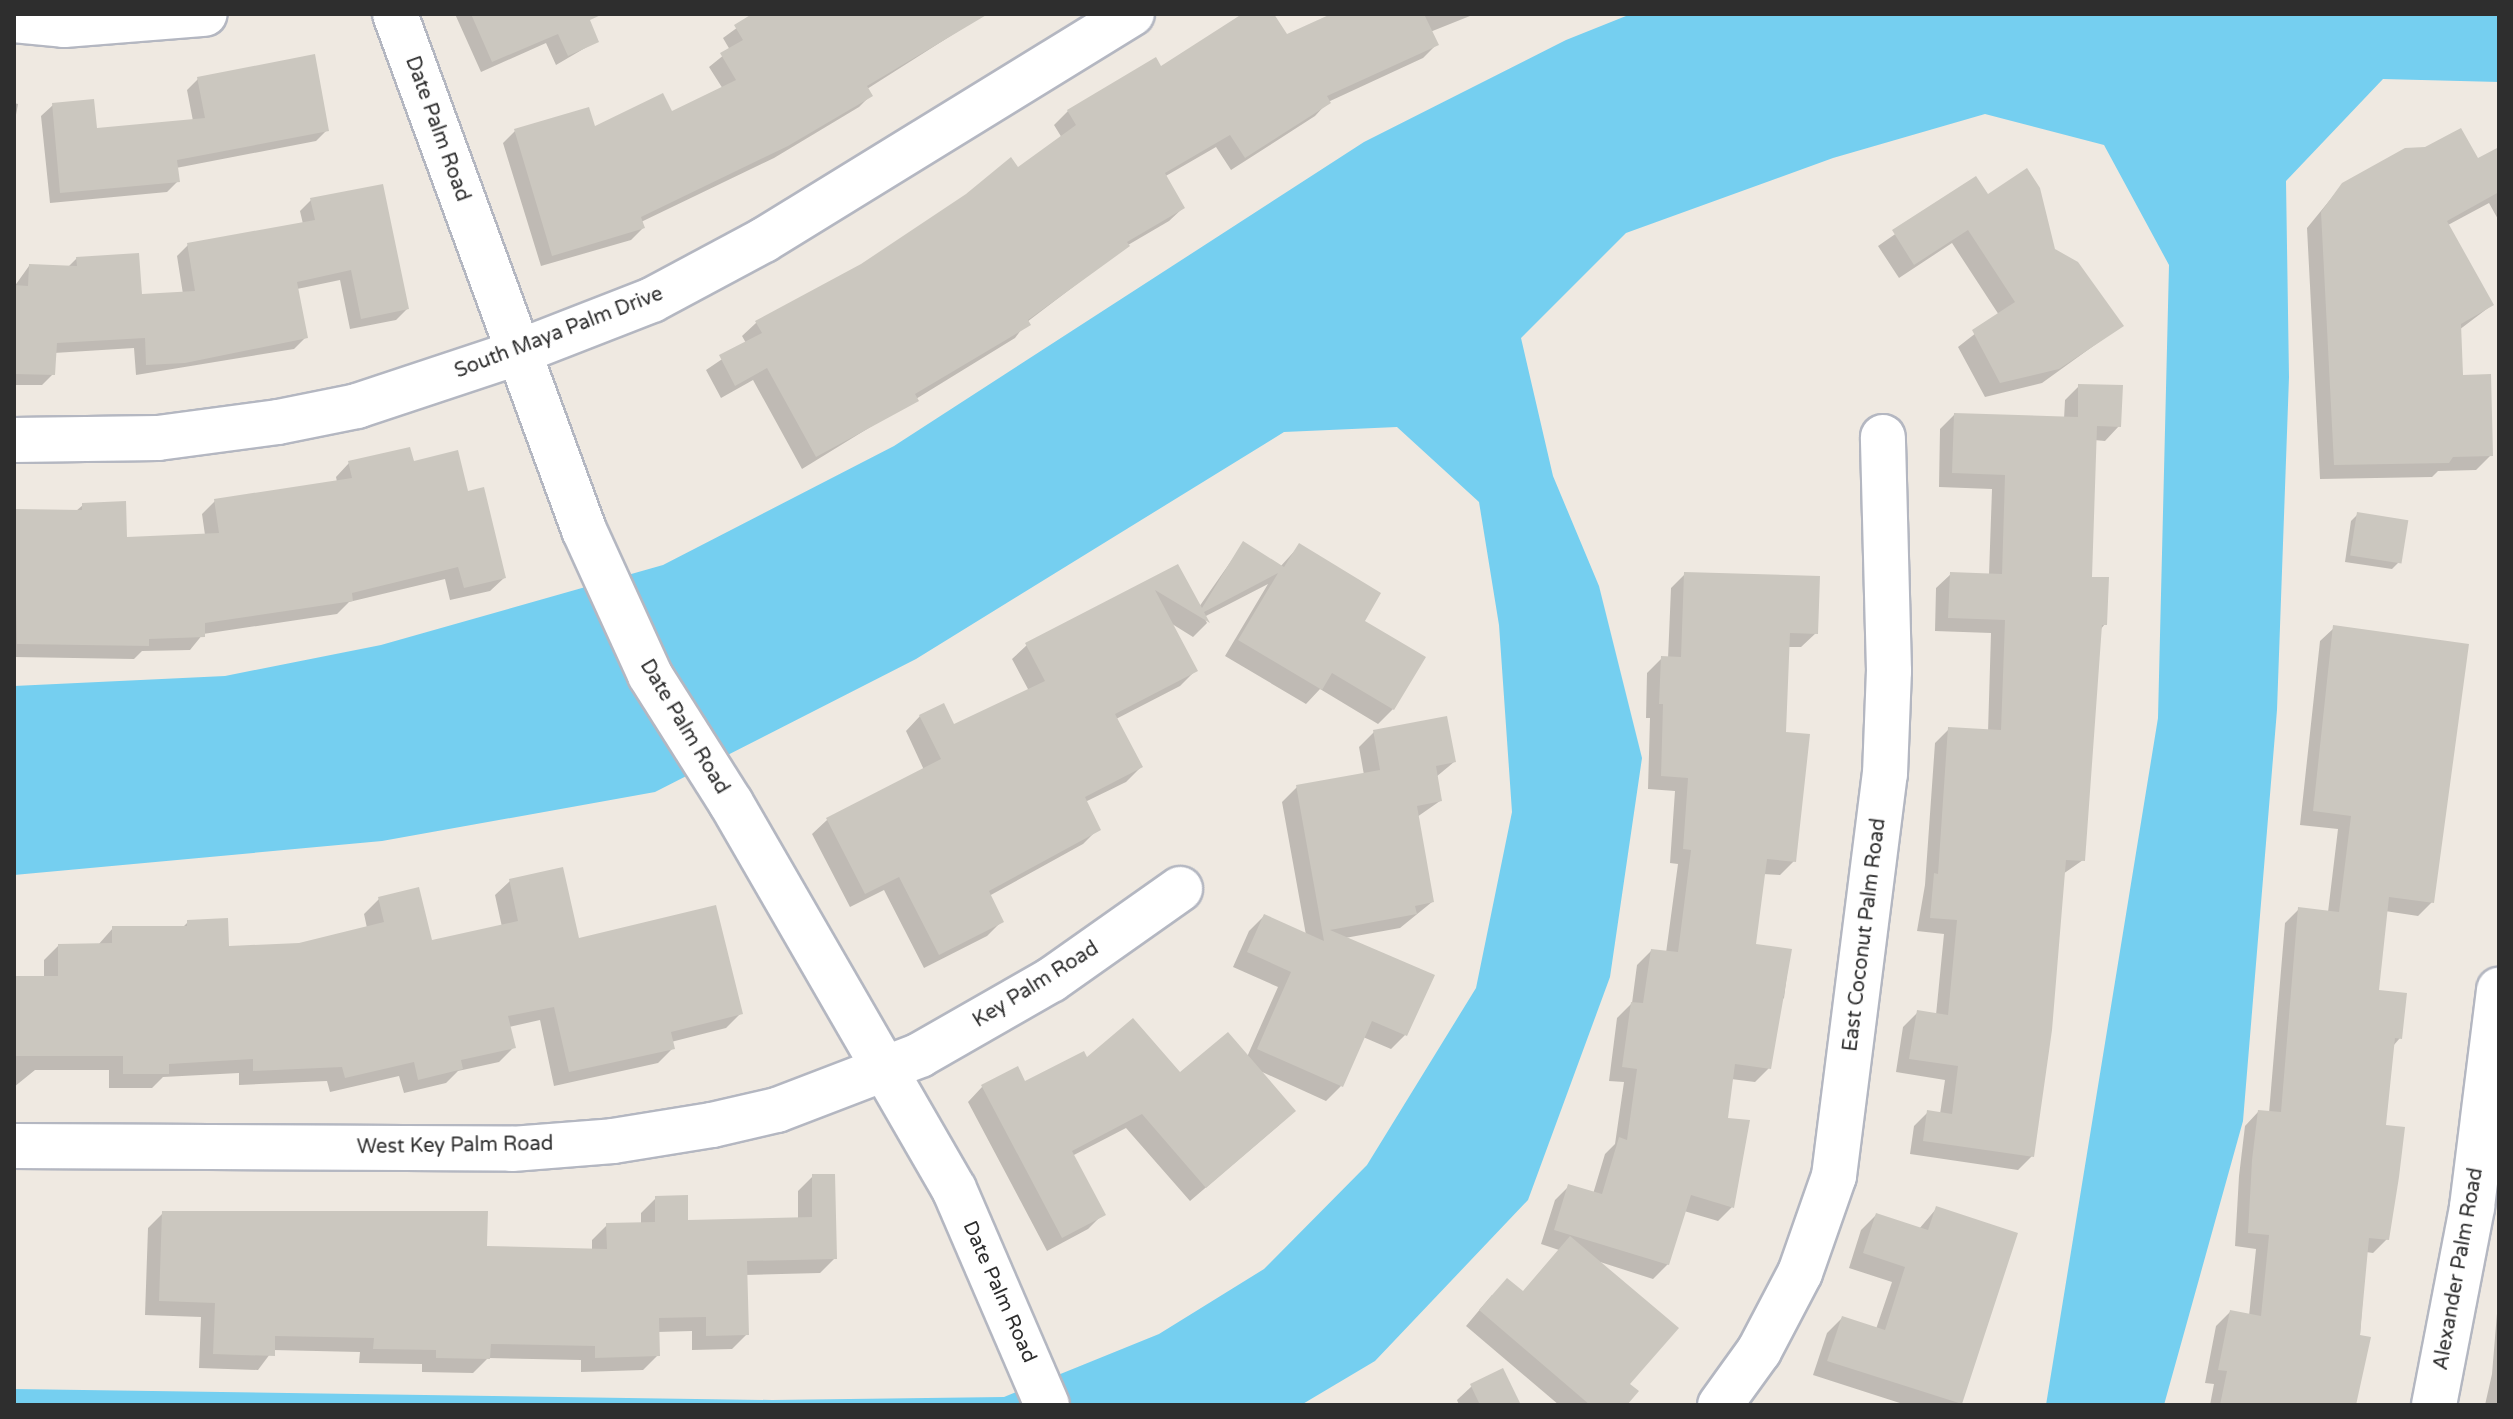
<!DOCTYPE html>
<html>
<head>
<meta charset="utf-8">
<style>
  body { margin:0 }
  #map { position:relative; width:2513px; height:1419px; overflow:hidden; background:#efe9e1; font-family:"Varela Round",sans-serif }
  div>[style] { position:absolute }
  .water>* { inset:0; background:#75cff0 }
  .shadow>* { inset:0; background:#0003 }
  .building>* { inset:0; background:#cbc7bf; transform-origin:0 0 }
  .roads { filter:drop-shadow(2px 0 #b4b7c1) drop-shadow(-2px 0 #b4b7c1) drop-shadow(0 2px #b4b7c1) drop-shadow(0 -2px #b4b7c1) }
  .minor>* { height:44px; margin:-22px; padding:0 22px; transform-origin:22px; border-radius:22px; background:#fff }
  span { translate:-50% -50%; white-space:nowrap; text-align:center; line-height:1.15; -webkit-text-stroke:6px #fff; paint-order:stroke }
  .street-label { font-size:20px; color:#2e2e2e }
  .frame { position:absolute; inset:0; border:16px solid #2e2e2e; pointer-events:none }
</style>
</head>
<body>
<div id="map">
  <div class="water">
    <i style="clip-path:polygon(1631px 14px,2499px 14px,2499px 82px,2383px 79px,2286px 181px,2289px 377px,2277px 710px,2243px 1121px,2164px 1405px,2046px 1405px,2158px 718px,2169px 265px,2104px 145px,1985px 114px,1833px 158px,1626px 233px,1521px 338px,1553px 476px,1599px 586px,1642px 758px,1610px 977px,1528px 1200px,1375px 1361px,1301px 1405px,14px 1405px,14px 1389px,772px 1400px,1004px 1397px,1159px 1334px,1264px 1269px,1367px 1165px,1476px 988px,1512px 812px,1499px 625px,1479px 502px,1397px 427px,1284px 432px,916px 659px,655px 792px,382px 841px,14px 875px,14px 686px,225px 676px,381px 645px,663px 565px,894px 446px,1364px 142px,1566px 40px)"></i>
  </div>
  <div class="shadow">
    <i style="clip-path:polygon(455px 14px,585px 14px,597px 41px,556px 65px,546px 43px,481px 72px)"></i>
    <i style="clip-path:polygon(756px 14px,985px 14px,867px 89px,871px 95px,859px 107px,774px 158px,641px 222px,643px 228px,631px 240px,541px 266px,503px 143px,515px 131px,593px 129px,671px 114px,723px 89px,709px 67px,730px 50px,723px 38px)"></i>
    <i style="clip-path:polygon(1245px 14px,1272px 14px,1286px 37px,1336px 14px,1475px 14px,1430px 32px,1436px 45px,1423px 58px,1328px 102px,1315px 116px,1231px 170px,1216px 147px,1164px 177px,1183px 208px,1169px 221px,1128px 245px,1027px 322px,1015px 338px,802px 469px,753px 380px,721px 398px,706px 370px,746px 343px,742px 336px,756px 323px,862px 265px,1017px 170px,1062px 138px,1054px 125px,1068px 111px,1160px 68px)"></i>
    <i style="clip-path:polygon(198px 79px,327px 130px,316px 141px,176px 168px,178px 181px,167px 192px,50px 203px,41px 116px,53px 105px,95px 130px,193px 121px,187px 90px)"></i>
    <i style="clip-path:polygon(14px 103px,18px 104px,14px 125px)"></i>
    <i style="clip-path:polygon(2499px 149px,2499px 221px,2489px 203px,2448px 225px,2492px 305px,2459px 330px,2461px 377px,2491px 455px,2476px 470px,2438px 471px,2432px 477px,2320px 479px,2307px 228px,2343px 184px,2477px 161px)"></i>
    <i style="clip-path:polygon(1976px 178px,1988px 197px,2121px 326px,2042px 383px,1985px 397px,1958px 347px,1999px 315px,1952px 243px,1899px 278px,1878px 246px)"></i>
    <i style="clip-path:polygon(311px 200px,407px 309px,396px 320px,350px 329px,340px 280px,297px 289px,305px 338px,294px 349px,136px 375px,134px 348px,54px 353px,53px 374px,42px 385px,14px 385px,14px 287px,29px 266px,68px 267px,77px 258px,140px 297px,183px 294px,177px 256px,188px 245px,303px 224px,300px 211px)"></i>
    <i style="clip-path:polygon(2079px 386px,2119px 426px,2105px 441px,2094px 440px,2090px 579px,2105px 624px,2100px 630px,2083px 860px,2063px 874px,2032px 1156px,2018px 1170px,1910px 1154px,1914px 1126px,1928px 1112px,1940px 1114px,1945px 1080px,1896px 1072px,1903px 1027px,1917px 1013px,1936px 1015px,1944px 934px,1917px 931px,1925px 885px,1935px 743px,1949px 729px,1988px 732px,1991px 633px,1935px 631px,1936px 588px,1951px 574px,1989px 575px,1992px 489px,1939px 487px,1940px 429px,1954px 415px,2064px 419px,2065px 400px)"></i>
    <i style="clip-path:polygon(349px 463px,412px 463px,466px 494px,504px 578px,490px 591px,450px 600px,445px 579px,349px 602px,337px 614px,203px 634px,190px 650px,142px 651px,134px 659px,14px 657px,14px 511px,76px 511px,83px 505px,126px 539px,205px 535px,202px 514px,215px 501px,337px 482px,336px 477px)"></i>
    <i style="clip-path:polygon(2358px 514px,2399px 562px,2392px 569px,2345px 562px,2351px 521px)"></i>
    <i style="clip-path:polygon(1243px 544px,1280px 567px,1299px 546px,1362px 621px,1393px 709px,1378px 724px,1320px 689px,1306px 704px,1225px 656px,1268px 584px,1204px 617px,1207px 623px,1193px 637px,1169px 622px,1195px 671px,1180px 686px,1116px 719px,1141px 767px,1126px 782px,1085px 802px,1098px 829px,1083px 844px,989px 896px,1002px 921px,987px 936px,924px 968px,884px 890px,850px 907px,812px 834px,827px 820px,924px 770px,906px 731px,920px 716px,953px 727px,1029px 691px,1012px 659px,1027px 645px,1178px 567px,1199px 607px)"></i>
    <i style="clip-path:polygon(1685px 574px,1816px 633px,1801px 647px,1787px 647px,1784px 734px,1794px 861px,1780px 875px,1763px 874px,1754px 946px,1790px 950px,1784px 998px,1777px 1004px,1769px 1068px,1755px 1082px,1731px 1079px,1726px 1119px,1732px 1207px,1718px 1221px,1684px 1211px,1668px 1264px,1653px 1279px,1597px 1261px,1628px 1384px,1624px 1405px,1559px 1405px,1466px 1326px,1492px 1295px,1522px 1293px,1559px 1250px,1541px 1244px,1555px 1200px,1569px 1186px,1593px 1194px,1605px 1154px,1615px 1144px,1624px 1082px,1609px 1081px,1617px 1018px,1632px 1003px,1637px 965px,1651px 951px,1666px 953px,1678px 864px,1670px 863px,1675px 791px,1648px 789px,1650px 718px,1646px 718px,1647px 673px,1662px 658px,1668px 659px,1671px 588px)"></i>
    <i style="clip-path:polygon(2334px 628px,2432px 902px,2418px 916px,2385px 911px,2376px 992px,2400px 1038px,2393px 1046px,2384px 1127px,2387px 1239px,2373px 1253px,2366px 1252px,2355px 1405px,2210px 1405px,2214px 1384px,2205px 1383px,2216px 1326px,2230px 1312px,2249px 1316px,2256px 1249px,2235px 1246px,2239px 1176px,2245px 1126px,2258px 1112px,2269px 1113px,2285px 923px,2299px 909px,2328px 912px,2338px 829px,2300px 825px,2320px 641px)"></i>
    <i style="clip-path:polygon(1374px 732px,1454px 762px,1436px 777px,1440px 801px,1417px 817px,1432px 902px,1400px 928px,1345px 938px,1406px 1034px,1391px 1049px,1363px 1037px,1341px 1086px,1326px 1101px,1260px 1071px,1279px 1125px,1190px 1201px,1126px 1128px,1072px 1156px,1103px 1214px,1088px 1229px,1047px 1251px,968px 1102px,982px 1087px,1024px 1084px,1087px 1060px,1180px 1075px,1247px 1057px,1278px 987px,1233px 967px,1249px 931px,1264px 916px,1306px 935px,1282px 802px,1297px 787px,1364px 775px,1359px 747px)"></i>
    <i style="clip-path:polygon(510px 881px,578px 941px,741px 1013px,726px 1028px,671px 1042px,672px 1049px,658px 1063px,554px 1086px,540px 1020px,509px 1027px,513px 1048px,499px 1062px,458px 1071px,446px 1083px,404px 1093px,399px 1076px,330px 1092px,327px 1081px,239px 1085px,239px 1073px,163px 1077px,152px 1088px,109px 1088px,109px 1070px,35px 1070px,14px 1087px,14px 978px,44px 978px,44px 960px,58px 946px,98px 945px,113px 928px,182px 928px,188px 922px,227px 948px,299px 945px,367px 928px,364px 914px,379px 899px,431px 943px,502px 927px,495px 895px)"></i>
    <i style="clip-path:polygon(813px 1176px,835px 1258px,820px 1273px,745px 1275px,747px 1334px,732px 1349px,692px 1350px,692px 1331px,657px 1332px,658px 1355px,643px 1370px,581px 1372px,581px 1360px,488px 1358px,473px 1373px,422px 1372px,422px 1364px,359px 1363px,360px 1352px,273px 1350px,258px 1370px,199px 1368px,201px 1317px,145px 1315px,148px 1228px,163px 1213px,485px 1247px,592px 1251px,592px 1240px,607px 1225px,641px 1224px,641px 1213px,656px 1198px,686px 1222px,798px 1219px,798px 1191px)"></i>
    <i style="clip-path:polygon(1936px 1209px,1960px 1403px,1906px 1405px,1813px 1375px,1827px 1333px,1842px 1318px,1876px 1329px,1892px 1282px,1849px 1268px,1861px 1230px,1876px 1215px,1919px 1229px)"></i>
    <i style="clip-path:polygon(2499px 1289px,2499px 1405px,2485px 1405px,2492px 1374px)"></i>
    <i style="clip-path:polygon(1472px 1386px,1518px 1405px,1459px 1405px,1457px 1400px)"></i>
  </div>
  <div class="building">
    <i style="clip-path:polygon(471px 14px,603px 14px,590px 20px,599px 42px,568px 56px,558px 34px,492px 62px)"></i>
    <i style="clip-path:polygon(752px 14px,988px 14px,867px 86px,873px 96px,788px 146px,641px 217px,645px 228px,552px 256px,514px 129px,589px 107px,595px 126px,663px 93px,672px 111px,736px 80px,720px 53px,743px 40px,734px 25px)"></i>
    <i style="clip-path:polygon(1242px 14px,1274px 14px,1287px 34px,1331px 14px,1424px 14px,1439px 45px,1327px 96px,1331px 103px,1245px 158px,1230px 135px,1165px 173px,1185px 208px,1127px 242px,1130px 246px,1028px 320px,1031px 325px,915px 394px,919px 401px,816px 457px,767px 368px,735px 386px,719px 355px,762px 333px,755px 321px,861px 264px,966px 194px,1011px 157px,1018px 167px,1076px 125px,1067px 110px,1156px 57px,1161px 66px)"></i>
    <i style="clip-path:polygon(315px 54px,329px 131px,177px 160px,180px 182px,60px 193px,52px 103px,94px 99px,97px 128px,205px 118px,197px 77px)"></i>
    <i style="clip-path:polygon(2461px 128px,2478px 158px,2499px 147px,2499px 192px,2447px 221px,2494px 305px,2461px 324px,2463px 375px,2491px 374px,2493px 456px,2453px 457px,2449px 463px,2334px 465px,2321px 212px,2342px 183px,2405px 148px,2425px 147px)"></i>
    <i style="clip-path:polygon(2027px 168px,2040px 188px,2055px 249px,2078px 262px,2124px 326px,2059px 369px,2000px 383px,1972px 330px,2015px 302px,1968px 230px,1914px 265px,1892px 230px,1976px 176px,1988px 194px)"></i>
    <i style="clip-path:polygon(383px 184px,409px 309px,361px 319px,351px 270px,297px 282px,308px 338px,185px 363px,146px 365px,145px 338px,57px 343px,55px 375px,14px 374px,14px 285px,28px 286px,29px 264px,77px 266px,76px 257px,139px 253px,142px 294px,195px 291px,187px 243px,315px 220px,310px 198px)"></i>
    <i style="clip-path:polygon(2078px 384px,2123px 385px,2121px 427px,2097px 426px,2092px 577px,2109px 577px,2107px 625px,2102px 625px,2085px 861px,2066px 860px,2052px 1030px,2034px 1157px,1923px 1141px,1927px 1110px,1952px 1114px,1958px 1066px,1909px 1059px,1917px 1010px,1948px 1015px,1957px 920px,1930px 918px,1934px 873px,1938px 874px,1948px 727px,2001px 730px,2005px 620px,1948px 618px,1950px 572px,2002px 574px,2005px 475px,1952px 473px,1954px 413px,2078px 417px)"></i>
    <i style="clip-path:polygon(410px 447px,414px 461px,458px 450px,468px 491px,484px 487px,506px 578px,464px 588px,458px 567px,352px 593px,353px 601px,205px 623px,205px 637px,149px 639px,149px 646px,17px 644px,14px 509px,82px 510px,82px 503px,126px 501px,127px 537px,219px 533px,214px 499px,352px 478px,348px 461px)"></i>
    <i style="left:2357px;top:512px;width:52px;height:44px;rotate:9deg"></i>
    <i style="clip-path:polygon(1243px 541px,1284px 567px,1299px 543px,1381px 593px,1365px 621px,1426px 657px,1394px 710px,1332px 673px,1322px 690px,1238px 640px,1278px 573px,1204px 612px,1210px 623px,1155px 590px,1198px 671px,1115px 714px,1143px 767px,1085px 797px,1101px 830px,989px 891px,1004px 922px,939px 955px,899px 877px,865px 894px,826px 818px,941px 759px,919px 715px,944px 703px,954px 724px,1045px 681px,1025px 643px,1178px 564px,1202px 608px)"></i>
    <i style="clip-path:polygon(1684px 572px,1820px 576px,1818px 634px,1790px 633px,1786px 732px,1810px 734px,1796px 862px,1767px 859px,1756px 944px,1792px 949px,1771px 1069px,1735px 1064px,1728px 1118px,1750px 1120px,1734px 1208px,1691px 1195px,1669px 1265px,1554px 1230px,1568px 1184px,1602px 1194px,1619px 1137px,1627px 1140px,1637px 1069px,1622px 1067px,1631px 1002px,1643px 1003px,1651px 949px,1678px 952px,1691px 850px,1683px 849px,1688px 778px,1661px 776px,1663px 704px,1659px 704px,1661px 656px,1681px 657px)"></i>
    <i style="clip-path:polygon(2333px 625px,2469px 644px,2434px 903px,2389px 897px,2379px 990px,2407px 993px,2402px 1039px,2395px 1038px,2386px 1125px,2405px 1127px,2399px 1177px,2389px 1240px,2369px 1238px,2360px 1335px,2371px 1337px,2356px 1405px,2220px 1405px,2227px 1371px,2218px 1370px,2230px 1310px,2261px 1316px,2269px 1235px,2248px 1233px,2252px 1160px,2258px 1110px,2281px 1112px,2298px 907px,2339px 912px,2351px 816px,2313px 811px)"></i>
    <i style="clip-path:polygon(1447px 716px,1456px 762px,1436px 766px,1442px 801px,1417px 806px,1434px 902px,1415px 906px,1417px 914px,1330px 930px,1435px 975px,1407px 1036px,1372px 1021px,1343px 1087px,1257px 1049px,1291px 972px,1247px 952px,1264px 914px,1324px 941px,1296px 785px,1380px 770px,1373px 730px)"></i>
    <i style="clip-path:polygon(563px 867px,579px 938px,716px 905px,743px 1014px,671px 1032px,675px 1049px,569px 1072px,554px 1007px,508px 1016px,516px 1048px,461px 1060px,463px 1069px,418px 1080px,414px 1062px,345px 1078px,342px 1067px,253px 1071px,253px 1059px,169px 1064px,169px 1074px,123px 1074px,123px 1056px,14px 1056px,14px 976px,58px 976px,58px 944px,112px 943px,112px 926px,187px 926px,187px 920px,228px 918px,229px 946px,299px 943px,384px 922px,378px 897px,419px 887px,432px 940px,518px 921px,509px 879px)"></i>
    <i style="clip-path:polygon(1133px 1018px,1180px 1072px,1228px 1032px,1296px 1111px,1206px 1188px,1142px 1114px,1072px 1151px,1106px 1215px,1062px 1238px,981px 1085px,1018px 1066px,1025px 1081px,1084px 1051px,1087px 1057px)"></i>
    <i style="clip-path:polygon(812px 1174px,835px 1174px,837px 1259px,747px 1261px,749px 1335px,706px 1336px,706px 1317px,659px 1318px,660px 1356px,595px 1358px,595px 1346px,491px 1344px,490px 1359px,436px 1358px,436px 1350px,373px 1349px,374px 1338px,275px 1336px,275px 1356px,213px 1354px,215px 1303px,159px 1301px,162px 1211px,488px 1211px,487px 1246px,607px 1249px,606px 1223px,655px 1222px,655px 1196px,688px 1195px,688px 1220px,812px 1217px)"></i>
    <i style="clip-path:polygon(1936px 1206px,2018px 1233px,1962px 1404px,1827px 1361px,1842px 1316px,1885px 1330px,1905px 1267px,1863px 1253px,1876px 1213px,1928px 1230px)"></i>
    <i style="clip-path:polygon(1570px 1236px,1679px 1328px,1630px 1384px,1639px 1391px,1627px 1405px,1590px 1405px,1479px 1310px,1507px 1278px,1523px 1291px)"></i>
    <i style="clip-path:polygon(1503px 1368px,1521px 1405px,1480px 1405px,1470px 1384px)"></i>
  </div>
  <div class="roads">
    <div class="minor">
      <i style="left:395px;top:14px;width:550px;rotate:69.88deg"></i>
      <i style="left:584px;top:530px;width:159px;rotate:65.5deg"></i>
      <i style="left:650px;top:675px;width:151px;rotate:57.7deg"></i>
      <i style="left:731px;top:803px;width:446px;rotate:60deg"></i>
      <i style="left:954px;top:1189px;width:235px;rotate:66.7deg"></i>
      <i style="left:14px;top:20px;width:50px;rotate:5.7deg"></i>
      <i style="left:64px;top:25px;width:141px;rotate:-4.5deg"></i>
      <i style="left:14px;top:440px;width:144px;rotate:-0.8deg"></i>
      <i style="left:158px;top:438px;width:121px;rotate:-7.6deg"></i>
      <i style="left:278px;top:422px;width:81px;rotate:-11.4deg"></i>
      <i style="left:357px;top:406px;width:168px;rotate:-18.4deg"></i>
      <i style="left:516px;top:353px;width:146px;rotate:-21.3deg"></i>
      <i style="left:652px;top:300px;width:127px;rotate:-28.2deg"></i>
      <i style="left:764px;top:240px;width:432px;rotate:-31.6deg"></i>
      <i style="left:14px;top:1146px;width:498px;rotate:0.3deg"></i>
      <i style="left:512px;top:1149px;width:101px;rotate:-4.5deg"></i>
      <i style="left:613px;top:1141px;width:100px;rotate:-9.2deg"></i>
      <i style="left:712px;top:1125px;width:67px;rotate:-13deg"></i>
      <i style="left:777px;top:1110px;width:153px;rotate:-21deg"></i>
      <i style="left:920px;top:1055px;width:151px;rotate:-29.8deg"></i>
      <i style="left:1051px;top:980px;width:158px;rotate:-35.2deg"></i>
      <i style="left:1720px;top:1405px;width:67px;rotate:-54.2deg"></i>
      <i style="left:1759px;top:1351px;width:88px;rotate:-62.3deg"></i>
      <i style="left:1800px;top:1273px;width:103px;rotate:-70.7deg"></i>
      <i style="left:1834px;top:1176px;width:405px;rotate:-82.8deg"></i>
      <i style="left:1885px;top:774px;width:103px;rotate:-87.8deg"></i>
      <i style="left:1889px;top:671px;width:234px;rotate:-91.5deg"></i>
      <i style="left:2434px;top:1405px;width:202px;rotate:-79.1deg"></i>
      <i style="left:2472px;top:1207px;width:219px;rotate:-82.9deg"></i>
    </div>
  </div>
  <div class="street-label">
    <span style="left:437px;top:129px;rotate:70deg">Date Palm Road</span>
    <span style="left:559px;top:333px;rotate:-21deg">South Maya Palm Drive</span>
    <span style="left:684px;top:727px;rotate:59deg">Date Palm Road</span>
    <span style="left:1865px;top:935px;rotate:-83deg">East Coconut Palm Road</span>
    <span style="left:1036px;top:985px;rotate:-32deg">Key Palm Road</span>
    <span style="left:455px;top:1146px;rotate:-1deg">West Key Palm Road</span>
    <span style="left:2459px;top:1269px;rotate:-80deg">Alexander Palm Road</span>
    <span style="left:999px;top:1292px;rotate:66deg">Date Palm Road</span>
  </div>
  <div class="frame"></div>
</div>
</body>
</html>
